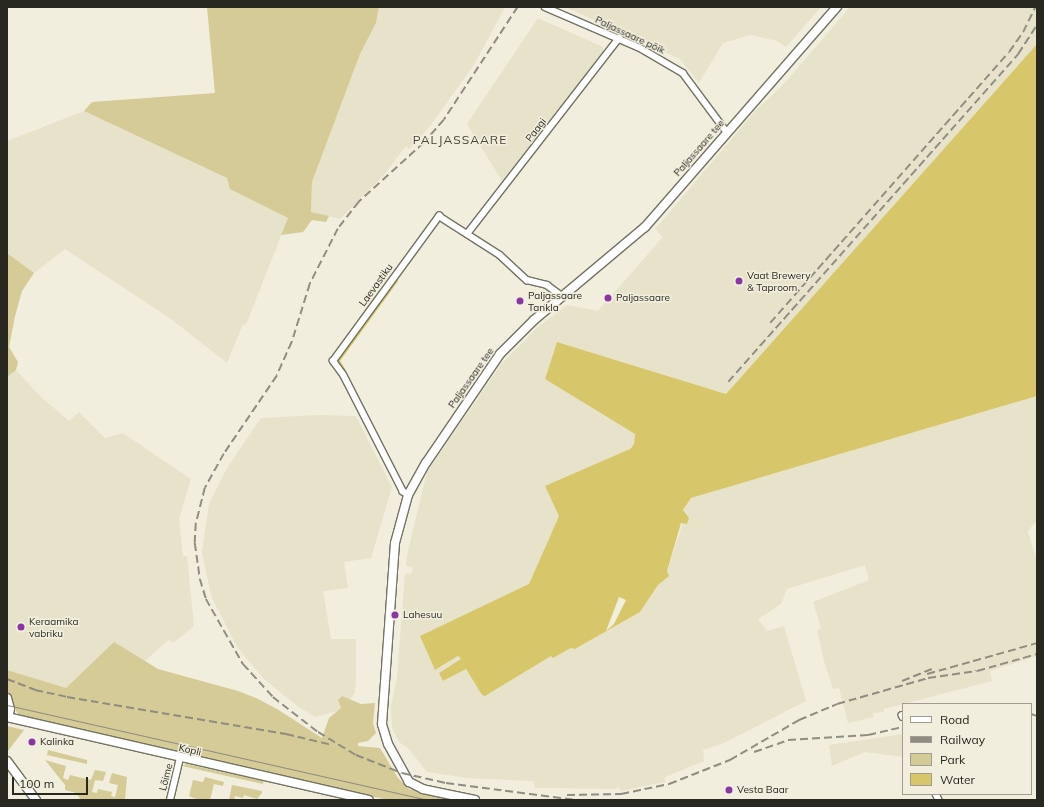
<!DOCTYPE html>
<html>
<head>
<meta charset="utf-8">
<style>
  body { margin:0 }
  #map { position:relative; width:1044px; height:807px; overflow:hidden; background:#f1eedd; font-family:Mulish,sans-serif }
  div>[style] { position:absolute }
  .built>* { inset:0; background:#e7e3ca }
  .green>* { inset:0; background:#d4cb96 }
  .water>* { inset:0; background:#d7c76a }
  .pier>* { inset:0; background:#f1eedd }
  .stream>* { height:1.5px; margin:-0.75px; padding:0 0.75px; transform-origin:0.75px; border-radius:0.75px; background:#d7c76a }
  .roads { filter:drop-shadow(1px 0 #747262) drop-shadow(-1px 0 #747262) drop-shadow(0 1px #747262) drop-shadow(0 -1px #747262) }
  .street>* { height:5.5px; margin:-2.75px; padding:0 2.75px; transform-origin:2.75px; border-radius:2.75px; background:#fff }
  .secondary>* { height:8px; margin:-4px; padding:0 4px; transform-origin:4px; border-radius:4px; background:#fff }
  .tram>* { height:1px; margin:-0.5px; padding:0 0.5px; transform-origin:0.5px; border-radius:0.5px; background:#8f8d81 }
  .rail>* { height:1.5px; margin-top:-0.75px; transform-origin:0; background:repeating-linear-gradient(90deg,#8f8d81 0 8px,transparent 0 12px) }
  .dots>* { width:11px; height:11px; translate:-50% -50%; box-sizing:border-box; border:2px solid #f1eedd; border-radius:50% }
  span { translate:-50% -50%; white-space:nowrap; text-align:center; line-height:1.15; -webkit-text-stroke:3px #f1eedd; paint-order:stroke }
  .street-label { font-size:10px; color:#282720 }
  .poi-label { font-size:10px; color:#282720 }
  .left { translate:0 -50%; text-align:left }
  .quarter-label { font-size:12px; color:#474436; letter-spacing:1px }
  .frame { position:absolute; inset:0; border:8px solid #282720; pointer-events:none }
  .legend { position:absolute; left:902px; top:703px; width:130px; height:92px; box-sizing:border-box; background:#f1eedd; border:1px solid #a19e91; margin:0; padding:5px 7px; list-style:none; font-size:12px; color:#282720 }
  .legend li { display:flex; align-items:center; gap:8px; height:20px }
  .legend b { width:20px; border:1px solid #a19e91 }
  .scale { position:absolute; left:12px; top:777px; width:76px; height:18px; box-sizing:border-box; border:2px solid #282720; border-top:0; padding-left:5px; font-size:12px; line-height:14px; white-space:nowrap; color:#282720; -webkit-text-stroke:3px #f1eedd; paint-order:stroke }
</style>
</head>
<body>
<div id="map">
  <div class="built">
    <i style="clip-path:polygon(379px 7px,505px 7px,475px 63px,461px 83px,430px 126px,409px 149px,406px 146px,384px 175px,340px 219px,311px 212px,312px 182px,360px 54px,376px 23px)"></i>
    <i style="clip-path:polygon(565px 7px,821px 7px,786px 47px,777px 41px,750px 35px,723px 43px,699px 83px,680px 59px)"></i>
    <i style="clip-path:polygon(850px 7px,1037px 7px,1037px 44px,726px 394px,557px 342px,545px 379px,635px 434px,634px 444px,559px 516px,529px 584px,436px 670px,458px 656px,461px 660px,439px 674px,444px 681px,466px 669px,482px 695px,551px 656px,553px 658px,571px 648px,575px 649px,640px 612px,658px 585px,668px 576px,667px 571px,685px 516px,683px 510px,691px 498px,1037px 396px,1037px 522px,1033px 524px,1028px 532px,1037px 561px,1037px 656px,990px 671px,992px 681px,884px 709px,884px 712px,873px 713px,874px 717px,848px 723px,839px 688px,833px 689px,824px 661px,817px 630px,821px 628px,813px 602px,869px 580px,865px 565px,787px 589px,781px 604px,758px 619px,767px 631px,784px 626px,806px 701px,724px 743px,703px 750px,704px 761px,665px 777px,665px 782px,620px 791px,619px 785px,618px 788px,612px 789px,556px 788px,535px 788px,533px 781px,466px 778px,427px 772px,408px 748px,399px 742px,392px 728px,391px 706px,397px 677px,405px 574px,412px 573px,413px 567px,406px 566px,407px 555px,427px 472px,502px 363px,539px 326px,567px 305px,598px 311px,663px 237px,655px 229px,757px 109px,781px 87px)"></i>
    <i style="clip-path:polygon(538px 18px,603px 47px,603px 52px,502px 181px,467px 124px)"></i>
    <i style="clip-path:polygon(84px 111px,227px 178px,231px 189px,288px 218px,246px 325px,243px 324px,227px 363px,171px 319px,65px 249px,34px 273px,7px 253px,7px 141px)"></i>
    <i style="clip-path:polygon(16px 370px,39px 395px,69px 421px,79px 412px,105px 438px,123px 433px,191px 479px,179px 519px,183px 556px,187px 556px,194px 626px,174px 643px,168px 640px,144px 662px,114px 642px,66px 689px,7px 670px,7px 377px)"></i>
    <i style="clip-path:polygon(319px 415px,356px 416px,392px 487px,371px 558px,344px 562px,348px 588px,323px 591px,331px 639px,356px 639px,356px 676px,355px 693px,341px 710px,315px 717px,297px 706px,263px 678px,237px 647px,211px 596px,202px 552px,209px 504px,227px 468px,261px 418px)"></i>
    <i style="clip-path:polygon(903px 734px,903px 757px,865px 752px,832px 766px,829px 745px)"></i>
  </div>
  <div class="green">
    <i style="clip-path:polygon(207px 7px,379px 7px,376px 23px,360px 54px,312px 182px,311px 212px,329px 216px,326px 222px,312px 220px,303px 232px,281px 235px,288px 218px,230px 189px,227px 178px,84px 111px,92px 102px,215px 93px)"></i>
    <i style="clip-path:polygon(7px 253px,34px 273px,22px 291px,15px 316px,9px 347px,18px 362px,16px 370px,7px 377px)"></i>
    <i style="clip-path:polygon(114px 642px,158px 669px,238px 691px,256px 698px,277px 709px,322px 738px,329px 718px,341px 708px,338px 700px,342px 696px,361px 704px,375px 703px,373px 723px,376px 733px,368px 741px,358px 743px,358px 746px,380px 748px,398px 778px,409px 789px,453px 800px,389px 800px,336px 789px,20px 717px,16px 711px,7px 691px,7px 670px,66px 688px)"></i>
    <i style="clip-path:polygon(7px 726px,24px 730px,8px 751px,7px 749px)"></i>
    <i style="clip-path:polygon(48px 750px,87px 760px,87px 764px,47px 755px)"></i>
    <i style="clip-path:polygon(45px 760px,66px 766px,63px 778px,68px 780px,70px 775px,91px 780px,95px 770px,106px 772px,103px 781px,95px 780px,92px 792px,97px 793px,98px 789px,112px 792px,111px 796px,115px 797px,118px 785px,109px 783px,112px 773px,127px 777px,125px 800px,81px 800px,76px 793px,65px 790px,65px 785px)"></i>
    <i style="clip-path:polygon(186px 764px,264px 781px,263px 784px,182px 766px)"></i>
    <i style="clip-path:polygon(205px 777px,224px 782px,223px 786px,214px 784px,210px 800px,199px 800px,189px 796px,193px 780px,203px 782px)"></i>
    <i style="clip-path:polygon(232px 785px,262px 791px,262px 793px,257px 799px,244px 795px,243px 798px,235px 796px,234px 800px,229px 800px)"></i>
  </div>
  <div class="water">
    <i style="clip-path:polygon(1037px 44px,1037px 396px,691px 498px,683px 510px,689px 518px,687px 524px,681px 523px,667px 571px,669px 576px,658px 585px,640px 612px,575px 649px,571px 648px,553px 658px,551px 656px,485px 696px,482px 695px,466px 669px,443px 681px,439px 673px,461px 659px,458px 656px,435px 670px,420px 636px,529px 584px,559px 516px,545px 486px,630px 449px,634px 444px,635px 434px,545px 379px,557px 342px,726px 394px)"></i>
  </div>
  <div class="pier">
    <i style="clip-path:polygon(619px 597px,626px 600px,614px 624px,606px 631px)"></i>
  </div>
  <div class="stream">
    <i style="left:345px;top:371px;width:12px;rotate:-121deg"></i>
    <i style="left:339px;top:361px;width:99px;rotate:-54.1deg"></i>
  </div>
  <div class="roads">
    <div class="street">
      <i style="left:545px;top:7px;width:103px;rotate:23.3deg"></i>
      <i style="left:640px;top:48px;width:50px;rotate:30.2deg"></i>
      <i style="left:683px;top:73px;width:72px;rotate:53.4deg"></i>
      <i style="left:467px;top:234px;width:248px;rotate:-52.2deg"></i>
      <i style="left:408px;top:495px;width:6px;rotate:-149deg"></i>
      <i style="left:403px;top:492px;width:131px;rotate:-117.1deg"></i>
      <i style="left:343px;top:375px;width:17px;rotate:-126deg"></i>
      <i style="left:333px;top:361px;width:180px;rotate:-53.8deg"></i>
      <i style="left:439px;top:216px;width:72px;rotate:32.6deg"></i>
      <i style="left:500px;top:255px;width:37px;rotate:43deg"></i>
      <i style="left:527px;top:280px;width:21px;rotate:14deg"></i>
      <i style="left:547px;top:285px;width:19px;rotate:36deg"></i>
      <i style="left:902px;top:715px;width:2px;rotate:63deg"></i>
      <i style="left:936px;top:794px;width:7px;rotate:63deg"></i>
      <i style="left:170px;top:800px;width:43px;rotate:-76.6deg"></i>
    </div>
    <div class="secondary">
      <i style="left:7px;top:698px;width:11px;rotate:75deg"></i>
      <i style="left:10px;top:709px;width:8px;rotate:104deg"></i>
      <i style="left:7px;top:717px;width:371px;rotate:12.9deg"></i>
      <i style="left:7px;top:761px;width:49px;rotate:53.4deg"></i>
      <i style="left:475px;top:800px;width:53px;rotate:-168.1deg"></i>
      <i style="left:423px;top:789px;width:16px;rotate:-153deg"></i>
      <i style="left:409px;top:782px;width:43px;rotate:-118.9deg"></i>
      <i style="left:388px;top:744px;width:21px;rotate:-107deg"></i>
      <i style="left:382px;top:724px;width:181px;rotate:-85.9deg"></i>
      <i style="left:395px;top:543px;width:50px;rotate:-74.8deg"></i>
      <i style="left:408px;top:495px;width:37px;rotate:-61deg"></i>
      <i style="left:426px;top:463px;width:132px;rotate:-55.8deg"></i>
      <i style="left:500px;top:354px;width:48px;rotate:-45deg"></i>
      <i style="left:534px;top:320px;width:145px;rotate:-40deg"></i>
      <i style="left:645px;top:227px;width:292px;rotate:-48.9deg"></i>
    </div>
  </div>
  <div class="tram">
    <i style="left:7px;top:705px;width:433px;rotate:12.7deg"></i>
  </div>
  <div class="rail">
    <i style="left:518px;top:7px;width:135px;rotate:123.2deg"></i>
    <i style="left:444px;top:120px;width:30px;rotate:131deg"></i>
    <i style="left:424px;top:143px;width:88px;rotate:137.8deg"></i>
    <i style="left:359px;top:202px;width:34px;rotate:128deg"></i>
    <i style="left:338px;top:229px;width:62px;rotate:117deg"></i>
    <i style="left:310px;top:284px;width:61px;rotate:107.2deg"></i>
    <i style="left:292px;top:342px;width:37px;rotate:114deg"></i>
    <i style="left:277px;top:376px;width:94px;rotate:124.2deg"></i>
    <i style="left:224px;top:454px;width:39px;rotate:119deg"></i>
    <i style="left:205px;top:488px;width:36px;rotate:104deg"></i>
    <i style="left:196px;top:523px;width:20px;rotate:93deg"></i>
    <i style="left:195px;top:543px;width:36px;rotate:82deg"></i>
    <i style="left:200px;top:579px;width:21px;rotate:73deg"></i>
    <i style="left:206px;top:599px;width:75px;rotate:60.4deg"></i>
    <i style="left:243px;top:664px;width:45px;rotate:47.7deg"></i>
    <i style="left:273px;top:697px;width:57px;rotate:37.9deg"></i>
    <i style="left:318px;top:732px;width:44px;rotate:31.2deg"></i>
    <i style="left:356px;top:755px;width:49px;rotate:21.4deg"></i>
    <i style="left:402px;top:773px;width:45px;rotate:12.8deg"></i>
    <i style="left:446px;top:783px;width:131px;rotate:7.5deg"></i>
    <i style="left:770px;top:323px;width:361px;rotate:-48.6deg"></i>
    <i style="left:1009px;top:52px;width:24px;rotate:-55deg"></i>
    <i style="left:1023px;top:32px;width:28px;rotate:-64deg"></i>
    <i style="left:728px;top:382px;width:438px;rotate:-48.5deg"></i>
    <i style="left:1018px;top:54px;width:35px;rotate:-57deg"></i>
    <i style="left:927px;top:674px;width:114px;rotate:-15.7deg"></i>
    <i style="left:7px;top:679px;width:30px;rotate:21deg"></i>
    <i style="left:35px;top:690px;width:33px;rotate:12deg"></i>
    <i style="left:67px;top:697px;width:222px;rotate:9.6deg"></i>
    <i style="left:286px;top:734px;width:47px;rotate:13.4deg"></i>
    <i style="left:902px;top:681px;width:32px;rotate:-22deg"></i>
    <i style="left:1031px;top:714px;width:6px;rotate:18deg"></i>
    <i style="left:754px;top:752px;width:36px;rotate:-19deg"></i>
    <i style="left:788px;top:740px;width:80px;rotate:-3.6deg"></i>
    <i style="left:868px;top:735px;width:36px;rotate:-13deg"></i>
    <i style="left:567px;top:795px;width:54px;rotate:-1.1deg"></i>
    <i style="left:621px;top:794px;width:49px;rotate:-11.8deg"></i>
    <i style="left:669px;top:784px;width:66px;rotate:-21.5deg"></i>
    <i style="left:730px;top:760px;width:80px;rotate:-30.1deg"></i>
    <i style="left:799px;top:720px;width:41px;rotate:-22.8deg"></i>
    <i style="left:837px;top:704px;width:95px;rotate:-15.9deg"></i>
    <i style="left:928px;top:678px;width:49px;rotate:-8.1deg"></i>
    <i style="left:977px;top:671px;width:62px;rotate:-15.8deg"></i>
  </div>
  <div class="dots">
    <i style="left:739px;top:281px;background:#8936a5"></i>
    <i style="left:608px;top:298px;background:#8936a5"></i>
    <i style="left:520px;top:301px;background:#8936a5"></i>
    <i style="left:395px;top:615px;background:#8936a5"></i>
    <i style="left:21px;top:627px;background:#8936a5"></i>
    <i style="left:32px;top:742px;background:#8936a5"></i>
    <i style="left:729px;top:790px;background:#8936a5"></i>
  </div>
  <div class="street-label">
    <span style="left:630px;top:35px;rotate:25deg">Paljassaare põik</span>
    <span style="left:536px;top:130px;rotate:-53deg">Paagi</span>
    <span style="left:699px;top:148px;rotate:-49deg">Paljassaare tee</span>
    <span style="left:376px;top:285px;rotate:-54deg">Laevastiku</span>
    <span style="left:471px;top:378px;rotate:-55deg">Paljassaare tee</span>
    <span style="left:190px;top:750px;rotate:13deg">Kopli</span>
    <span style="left:166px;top:777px;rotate:-76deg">Lõime</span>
  </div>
  <div class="poi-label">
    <span class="left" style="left:747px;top:281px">Vaat Brewery<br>&amp; Taproom</span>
    <span class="left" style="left:528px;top:301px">Paljassaare<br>Tankla</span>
    <span class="left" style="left:616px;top:298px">Paljassaare</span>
    <span class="left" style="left:403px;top:615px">Lahesuu</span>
    <span class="left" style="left:29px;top:627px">Keraamika<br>vabriku</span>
    <span class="left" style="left:40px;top:742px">Kalinka</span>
    <span class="left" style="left:737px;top:790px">Vesta Baar</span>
  </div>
  <div class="quarter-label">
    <span style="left:460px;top:140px">PALJASSAARE</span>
  </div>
  <div class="frame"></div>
  <ul class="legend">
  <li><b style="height:5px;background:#fff"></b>Road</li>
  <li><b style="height:5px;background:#8f8d81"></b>Railway</li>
  <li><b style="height:11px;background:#d4cb96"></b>Park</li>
  <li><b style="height:11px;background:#d7c76a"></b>Water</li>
  </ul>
  <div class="scale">100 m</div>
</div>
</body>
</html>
